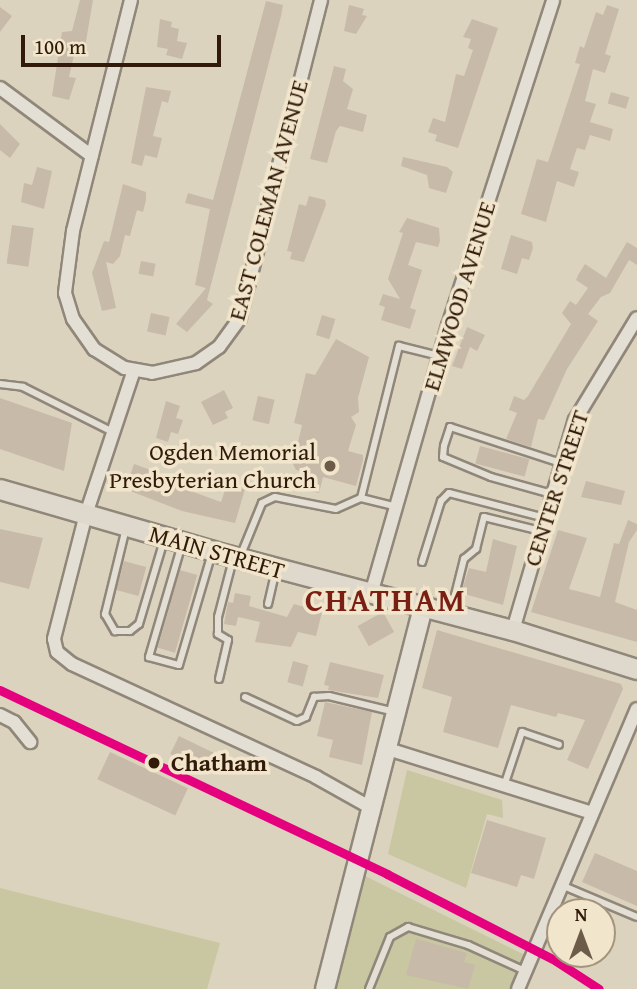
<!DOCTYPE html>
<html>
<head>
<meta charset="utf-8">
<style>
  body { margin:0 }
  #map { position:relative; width:637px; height:989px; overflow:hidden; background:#dcd3be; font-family:"Gentium Book Plus",serif }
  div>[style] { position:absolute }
  .green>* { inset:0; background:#c8c7a1 }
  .building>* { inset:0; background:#c7baa9; transform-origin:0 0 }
  .roads { filter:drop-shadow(2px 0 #90877a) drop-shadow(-2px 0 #90877a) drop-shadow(0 2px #90877a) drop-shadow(0 -2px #90877a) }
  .service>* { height:6px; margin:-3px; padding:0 3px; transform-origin:3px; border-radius:3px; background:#e4dfd4 }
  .minor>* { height:12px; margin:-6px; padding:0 6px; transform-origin:6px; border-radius:6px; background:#e4dfd4 }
  .secondary>* { height:18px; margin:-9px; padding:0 9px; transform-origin:9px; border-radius:9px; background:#e4dfd4 }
  .primary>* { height:19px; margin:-9.5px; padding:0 9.5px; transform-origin:9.5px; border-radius:9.5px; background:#dfd9cd }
  .rail-1>* { height:9px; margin:-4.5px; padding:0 4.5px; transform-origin:4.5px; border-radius:4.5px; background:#e5007d }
  .dots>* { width:19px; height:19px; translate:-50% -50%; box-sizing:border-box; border:4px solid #f1e5cc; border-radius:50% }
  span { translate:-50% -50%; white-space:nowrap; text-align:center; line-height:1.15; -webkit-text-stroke:7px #f1e5cc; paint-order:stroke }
  .street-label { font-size:24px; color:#311a0a }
  .poi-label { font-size:24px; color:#311a0a }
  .right { translate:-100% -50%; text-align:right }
  .stop-label { font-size:24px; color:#311a0a; font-weight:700 }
  .left { translate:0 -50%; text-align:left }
  .district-label { font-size:32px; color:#7a1f14; font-weight:700; letter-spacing:2px }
  .north { position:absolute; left:546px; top:898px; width:70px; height:70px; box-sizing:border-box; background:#f1e5cc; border:2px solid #a4947e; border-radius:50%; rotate:0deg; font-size:19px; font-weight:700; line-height:28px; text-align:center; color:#311a0a }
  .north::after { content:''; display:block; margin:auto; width:24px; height:32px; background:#6d5b49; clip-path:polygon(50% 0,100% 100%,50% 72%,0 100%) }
  .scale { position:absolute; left:21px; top:35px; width:200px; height:32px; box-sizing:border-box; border:4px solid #311a0a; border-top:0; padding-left:9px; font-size:21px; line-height:24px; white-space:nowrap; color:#311a0a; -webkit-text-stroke:5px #f1e5cc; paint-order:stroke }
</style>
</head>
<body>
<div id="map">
  <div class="green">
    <i style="clip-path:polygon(407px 770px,502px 800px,503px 818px,487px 814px,466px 888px,388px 854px)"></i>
    <i style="clip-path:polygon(357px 872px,533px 959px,520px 989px,326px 989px)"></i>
    <i style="clip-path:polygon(0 888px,220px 943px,207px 989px,0 989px)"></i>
  </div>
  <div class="building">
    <i style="clip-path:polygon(80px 0,93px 0,84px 53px,74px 55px,69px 77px,76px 78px,69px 100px,52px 96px,62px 32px,72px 31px)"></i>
    <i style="clip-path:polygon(266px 1px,283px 5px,281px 16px,207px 300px,213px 304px,187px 332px,176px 324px,206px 288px,195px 285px,210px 209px,185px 203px,188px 193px,213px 200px)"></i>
    <i style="clip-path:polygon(349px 5px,364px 9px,362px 15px,367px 16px,356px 34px,344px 31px)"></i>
    <i style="clip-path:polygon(607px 5px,619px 9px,605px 54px,611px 56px,605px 73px,593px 69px,585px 101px,596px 104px,590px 122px,613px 129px,610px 141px,590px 135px,585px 150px,577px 148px,570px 169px,579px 172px,574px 187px,557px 181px,546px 222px,521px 214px,537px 159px,548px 162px,580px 64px,575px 63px,580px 46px,584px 48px,596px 12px,603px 15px)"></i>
    <i style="clip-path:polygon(0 7px,12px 16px,0 32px)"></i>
    <i style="clip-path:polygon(160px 19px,172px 22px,171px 27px,179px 29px,177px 41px,187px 43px,182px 59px,166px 55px,168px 49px,157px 47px)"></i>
    <i style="clip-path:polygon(472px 19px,498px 28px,458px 148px,435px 141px,437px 135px,428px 132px,433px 118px,445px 122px,456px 74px,464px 76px,473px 50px,468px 48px,471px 39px,463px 37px)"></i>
    <i style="clip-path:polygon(334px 66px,346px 69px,343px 81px,353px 89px,347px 109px,367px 115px,363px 132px,340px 126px,336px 131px,327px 163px,310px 159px)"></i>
    <i style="clip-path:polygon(146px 87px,171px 91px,168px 103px,162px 101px,153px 136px,162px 138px,157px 158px,145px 155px,142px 166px,131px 163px)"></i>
    <i style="left:611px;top:92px;width:19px;height:12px;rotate:16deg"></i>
    <i style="clip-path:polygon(0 124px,20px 144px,10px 158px,0 150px)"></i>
    <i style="clip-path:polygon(403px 157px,447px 167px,453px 172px,446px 193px,429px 188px,427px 175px,401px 166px)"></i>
    <i style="clip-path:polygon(37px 167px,52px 171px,44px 209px,21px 202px,24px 183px,32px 185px)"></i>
    <i style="clip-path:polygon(123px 184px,146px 192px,146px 200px,143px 212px,137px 210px,130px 236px,125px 235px,120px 256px,113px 264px,106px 262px,116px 308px,102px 311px,92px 273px,104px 241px,109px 242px)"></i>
    <i style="clip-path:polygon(309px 196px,325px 200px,326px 205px,304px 262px,290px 259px,292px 252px,287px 251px,299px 204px,306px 206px)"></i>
    <i style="clip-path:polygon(407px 218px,439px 228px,440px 241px,438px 247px,416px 242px,408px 265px,422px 270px,410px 308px,416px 310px,410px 329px,381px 320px,385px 307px,379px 305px,383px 294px,400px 299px,388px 279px,403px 233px,399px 232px)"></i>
    <i style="left:12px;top:225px;width:22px;height:39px;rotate:8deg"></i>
    <i style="clip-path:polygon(511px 235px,532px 242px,533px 248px,529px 260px,522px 258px,517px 274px,501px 269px)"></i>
    <i style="clip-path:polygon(627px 242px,637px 248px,637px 265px,629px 260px,610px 293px,601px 297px,588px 314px,598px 321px,567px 369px,544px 420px,538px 419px,531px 447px,506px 439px,517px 413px,509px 410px,514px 396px,524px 400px,528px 396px,571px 324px,562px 313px,570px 301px,576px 305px,588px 288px,576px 280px,578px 275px,585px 264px,606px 278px)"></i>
    <i style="left:141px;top:261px;width:15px;height:13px;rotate:11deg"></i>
    <i style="left:151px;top:313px;width:19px;height:19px;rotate:12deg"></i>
    <i style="left:322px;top:315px;width:14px;height:21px;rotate:17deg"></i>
    <i style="clip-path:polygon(467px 327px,485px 335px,477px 351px,470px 347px,462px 369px,452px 366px)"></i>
    <i style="clip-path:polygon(336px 339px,369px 357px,358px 398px,359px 412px,351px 417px,356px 425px,348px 451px,363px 455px,363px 460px,356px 486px,323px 477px,319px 493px,305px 490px,310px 473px,296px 470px,293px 464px,302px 425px,294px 423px,306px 373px,315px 375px)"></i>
    <i style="clip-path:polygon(224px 390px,233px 408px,225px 412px,228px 418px,213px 425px,201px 402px)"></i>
    <i style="left:258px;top:396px;width:17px;height:25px;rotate:13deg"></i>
    <i style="clip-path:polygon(0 398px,72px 423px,64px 471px,0 449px)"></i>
    <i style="clip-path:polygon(166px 401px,180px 406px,176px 418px,183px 420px,178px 434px,171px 432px,168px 442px,156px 438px)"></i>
    <i style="left:480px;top:446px;width:51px;height:18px;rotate:15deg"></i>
    <i style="clip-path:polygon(134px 464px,151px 470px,149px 476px,221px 502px,226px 487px,245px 489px,235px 523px,182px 511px,125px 489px)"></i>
    <i style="clip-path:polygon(586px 481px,625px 491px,621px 505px,581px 497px)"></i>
    <i style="clip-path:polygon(628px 520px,637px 524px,637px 530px,629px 542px,615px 602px,637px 610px,637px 642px,531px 612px,558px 530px,587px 538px,569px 589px,600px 597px,614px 543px,619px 544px)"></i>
    <i style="clip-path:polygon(0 529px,43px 538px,29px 589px,0 582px)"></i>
    <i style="clip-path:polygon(493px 539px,517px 546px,503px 605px,461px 593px,469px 568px,486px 572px)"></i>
    <i style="left:124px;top:561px;width:23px;height:30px;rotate:15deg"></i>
    <i style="left:180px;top:570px;width:18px;height:81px;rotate:16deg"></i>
    <i style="clip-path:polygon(235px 593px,251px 596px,249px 606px,287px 617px,294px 604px,322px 612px,316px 636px,298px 632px,291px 647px,255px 642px,260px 622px,238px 617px,236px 626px,224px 624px,228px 602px,233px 603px)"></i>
    <i style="left:383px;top:612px;width:23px;height:29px;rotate:61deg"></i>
    <i style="clip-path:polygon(437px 630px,621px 684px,623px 689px,588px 769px,567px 760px,585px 720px,558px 713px,556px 717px,511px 705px,498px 748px,443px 732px,452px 697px,422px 688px)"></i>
    <i style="left:293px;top:661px;width:16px;height:22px;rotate:15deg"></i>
    <i style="clip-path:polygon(330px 662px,384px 675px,378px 698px,328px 690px,329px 686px,324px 685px)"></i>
    <i style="clip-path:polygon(325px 702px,372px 712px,362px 765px,329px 757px,333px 740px,317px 736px)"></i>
    <i style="left:179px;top:736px;width:39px;height:20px;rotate:26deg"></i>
    <i style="left:110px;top:752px;width:86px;height:30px;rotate:25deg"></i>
    <i style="clip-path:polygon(487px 820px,546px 838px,534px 879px,521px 875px,517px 887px,471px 873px)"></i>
    <i style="clip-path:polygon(595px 853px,637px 871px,637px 906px,582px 882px)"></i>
    <i style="clip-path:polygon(416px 939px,467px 953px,464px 962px,475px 965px,468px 989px,406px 975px)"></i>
  </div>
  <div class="roads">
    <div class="service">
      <i style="left:0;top:384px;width:23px;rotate:7deg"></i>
      <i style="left:23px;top:387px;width:101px;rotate:26.6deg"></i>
      <i style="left:552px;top:494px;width:63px;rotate:-164.4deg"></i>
      <i style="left:491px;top:477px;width:52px;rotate:-157.4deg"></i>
      <i style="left:443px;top:457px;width:11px;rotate:-85deg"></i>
      <i style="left:444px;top:446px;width:20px;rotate:-72deg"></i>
      <i style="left:450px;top:427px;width:117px;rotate:18deg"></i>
      <i style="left:361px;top:498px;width:36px;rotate:14deg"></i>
      <i style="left:126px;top:528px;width:89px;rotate:103.7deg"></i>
      <i style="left:105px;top:614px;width:20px;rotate:60deg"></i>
      <i style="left:115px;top:631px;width:15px"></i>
      <i style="left:130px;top:631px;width:11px;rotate:-38deg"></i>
      <i style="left:139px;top:624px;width:88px;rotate:-73.4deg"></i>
      <i style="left:182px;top:544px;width:118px;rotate:106.3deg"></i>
      <i style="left:149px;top:657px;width:31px;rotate:15deg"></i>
      <i style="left:179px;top:665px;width:117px;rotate:-73.6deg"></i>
      <i style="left:240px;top:557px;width:58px;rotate:-67.8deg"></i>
      <i style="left:262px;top:503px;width:14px;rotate:-25deg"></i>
      <i style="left:275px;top:497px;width:62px;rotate:11.1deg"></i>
      <i style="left:336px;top:509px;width:27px;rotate:-24deg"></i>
      <i style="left:361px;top:498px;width:157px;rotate:-76deg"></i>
      <i style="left:399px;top:346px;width:41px;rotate:14deg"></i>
      <i style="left:422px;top:562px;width:64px;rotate:-72.7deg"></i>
      <i style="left:441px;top:501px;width:11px;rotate:-45deg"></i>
      <i style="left:449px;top:493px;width:99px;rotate:14.6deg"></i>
      <i style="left:268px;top:604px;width:35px;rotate:-77deg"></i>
      <i style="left:451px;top:611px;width:54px;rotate:-76deg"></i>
      <i style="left:464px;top:559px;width:16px;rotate:-40deg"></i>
      <i style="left:476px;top:549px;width:33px;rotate:-76deg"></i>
      <i style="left:484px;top:517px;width:59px;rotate:13.8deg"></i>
      <i style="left:219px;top:679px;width:40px;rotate:-77deg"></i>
      <i style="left:228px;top:640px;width:12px;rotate:-149deg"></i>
      <i style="left:218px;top:634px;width:17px;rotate:-90deg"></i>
      <i style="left:218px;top:617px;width:60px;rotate:-75.5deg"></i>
      <i style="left:245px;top:697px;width:57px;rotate:24.8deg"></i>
      <i style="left:297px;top:721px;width:10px;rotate:-24deg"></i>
      <i style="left:306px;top:717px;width:22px;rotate:-68deg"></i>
      <i style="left:314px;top:697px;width:15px;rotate:-4deg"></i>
      <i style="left:329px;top:696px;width:68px;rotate:13.6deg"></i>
      <i style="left:504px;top:786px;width:57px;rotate:-71.6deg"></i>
      <i style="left:522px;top:732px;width:39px;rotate:19deg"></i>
      <i style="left:561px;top:885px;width:82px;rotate:22.8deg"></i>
      <i style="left:369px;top:989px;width:56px;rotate:-68deg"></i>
      <i style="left:390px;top:937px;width:21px;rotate:-29deg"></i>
      <i style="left:408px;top:927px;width:63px;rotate:16.7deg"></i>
      <i style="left:468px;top:945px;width:63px;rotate:24.5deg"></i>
    </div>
    <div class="minor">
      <i style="left:131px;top:0;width:238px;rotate:104.1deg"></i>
      <i style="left:73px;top:231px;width:63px;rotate:97.4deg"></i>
      <i style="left:65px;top:293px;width:27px;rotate:73deg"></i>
      <i style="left:73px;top:319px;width:37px;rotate:55deg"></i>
      <i style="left:94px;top:349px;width:36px;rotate:32deg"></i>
      <i style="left:125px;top:368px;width:27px;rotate:10deg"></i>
      <i style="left:152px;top:373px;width:45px;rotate:-12.8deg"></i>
      <i style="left:196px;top:363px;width:28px;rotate:-35deg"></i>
      <i style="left:219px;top:347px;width:36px;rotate:-54deg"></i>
      <i style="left:240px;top:318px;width:328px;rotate:-75.7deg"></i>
      <i style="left:0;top:88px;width:114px;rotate:36.5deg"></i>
      <i style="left:134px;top:370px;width:152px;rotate:108.4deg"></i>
      <i style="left:86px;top:514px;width:129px;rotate:104.4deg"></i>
      <i style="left:54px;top:639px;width:13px;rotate:77deg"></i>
      <i style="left:57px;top:652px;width:19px;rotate:39deg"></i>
      <i style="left:72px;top:664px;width:269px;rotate:24.8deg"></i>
      <i style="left:316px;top:777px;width:65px;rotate:29.3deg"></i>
      <i style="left:371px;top:594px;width:279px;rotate:-74deg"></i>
      <i style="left:448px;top:326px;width:342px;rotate:-72.1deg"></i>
      <i style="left:513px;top:630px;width:219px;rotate:-73.6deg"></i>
      <i style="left:575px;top:420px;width:119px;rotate:-58.7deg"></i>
      <i style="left:0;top:715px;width:16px;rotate:27deg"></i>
      <i style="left:14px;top:722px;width:26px;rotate:51deg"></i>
      <i style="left:388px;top:749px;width:214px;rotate:17.4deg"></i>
      <i style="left:518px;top:989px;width:304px;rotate:-67deg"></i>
    </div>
    <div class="secondary">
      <i style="left:325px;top:989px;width:395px;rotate:-75.6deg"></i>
    </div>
    <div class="primary">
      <i style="left:0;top:489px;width:222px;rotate:16.2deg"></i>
      <i style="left:213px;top:551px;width:310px;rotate:14.8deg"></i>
      <i style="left:513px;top:630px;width:130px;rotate:17.5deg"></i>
    </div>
  </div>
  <div class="rail-1">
    <i style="left:0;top:690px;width:429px;rotate:25.4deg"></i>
    <i style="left:387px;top:874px;width:190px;rotate:27.2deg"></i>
    <i style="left:556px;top:961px;width:51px;rotate:33.1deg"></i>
  </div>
  <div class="dots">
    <i style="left:330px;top:466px;background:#6d5b49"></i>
    <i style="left:154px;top:763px;background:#311a0a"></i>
  </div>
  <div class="street-label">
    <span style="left:268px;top:200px;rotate:-75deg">EAST COLEMAN AVENUE</span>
    <span style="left:459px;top:296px;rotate:-73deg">ELMWOOD AVENUE</span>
    <span style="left:556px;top:488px;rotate:-72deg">CENTER STREET</span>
    <span style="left:217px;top:552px;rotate:16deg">MAIN STREET</span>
  </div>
  <div class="poi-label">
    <span class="right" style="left:316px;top:466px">Ogden Memorial<br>Presbyterian Church</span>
  </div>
  <div class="stop-label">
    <span class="left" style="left:171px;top:763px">Chatham</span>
  </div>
  <div class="district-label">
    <span style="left:386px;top:600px">CHATHAM</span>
  </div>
  <div class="north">N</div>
  <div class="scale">100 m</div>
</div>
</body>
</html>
